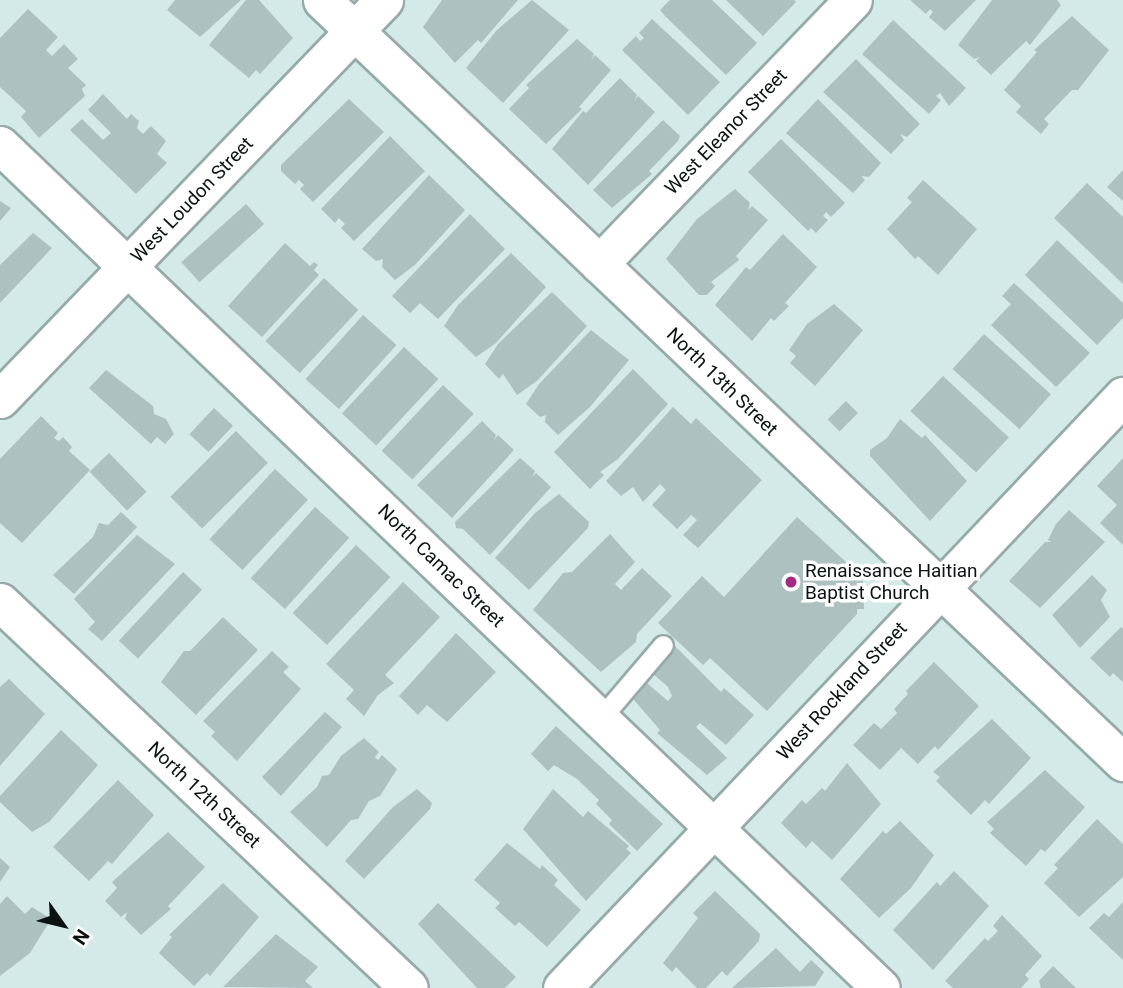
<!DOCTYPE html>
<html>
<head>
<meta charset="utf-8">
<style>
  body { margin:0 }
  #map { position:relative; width:1123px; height:988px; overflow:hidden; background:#d4eae8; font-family:Roboto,sans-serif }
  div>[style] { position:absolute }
  .building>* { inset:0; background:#acc1c0; transform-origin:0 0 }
  .roads { filter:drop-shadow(2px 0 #96aba9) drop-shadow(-2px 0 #96aba9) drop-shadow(0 2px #96aba9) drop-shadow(0 -2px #96aba9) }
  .service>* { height:19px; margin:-9.5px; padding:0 9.5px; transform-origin:9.5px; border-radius:9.5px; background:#fff }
  .minor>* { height:37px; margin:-18.5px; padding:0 18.5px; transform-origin:18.5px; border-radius:18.5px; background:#fff }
  .dots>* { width:19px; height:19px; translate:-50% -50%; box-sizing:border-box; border:4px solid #fff; border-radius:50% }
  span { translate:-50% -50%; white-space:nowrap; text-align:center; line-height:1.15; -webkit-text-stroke:7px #fff; paint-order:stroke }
  .street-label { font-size:19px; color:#0b1212 }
  .poi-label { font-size:19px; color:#0b1212 }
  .left { translate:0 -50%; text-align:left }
  .north { position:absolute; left:28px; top:890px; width:70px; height:70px; -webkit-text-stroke:5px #fff; paint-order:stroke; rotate:124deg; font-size:19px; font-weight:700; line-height:28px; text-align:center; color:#0b1212 }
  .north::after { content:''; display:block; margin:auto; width:24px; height:32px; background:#0b1212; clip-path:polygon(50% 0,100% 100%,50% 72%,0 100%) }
</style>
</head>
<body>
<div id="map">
  <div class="building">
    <i style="clip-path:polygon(175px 0,241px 0,200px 37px,167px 10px)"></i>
    <i style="clip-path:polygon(246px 0,259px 0,293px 38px,260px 74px,256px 70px,249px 78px,209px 45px)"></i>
    <i style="clip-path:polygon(442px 0,518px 0,481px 43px,478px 40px,455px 63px,423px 27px)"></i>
    <i style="clip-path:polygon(532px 0,569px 30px,503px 103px,466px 68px,497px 30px)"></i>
    <i style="clip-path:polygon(670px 0,712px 0,757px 43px,726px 75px,665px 16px,660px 10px)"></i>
    <i style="clip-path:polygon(726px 0,794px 0,796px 2px,763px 36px)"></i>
    <i style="clip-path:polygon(910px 0,976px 0,945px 31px,929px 17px,933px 12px,930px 9px,926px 14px)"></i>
    <i style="clip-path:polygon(992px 0,1057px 0,1061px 5px,1030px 45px,1026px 41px,991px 75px,976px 61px,980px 57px,974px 59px,958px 45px)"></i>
    <i style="clip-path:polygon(28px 9px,58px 37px,46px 50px,52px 56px,64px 44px,78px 59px,68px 68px,86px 85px,82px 89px,85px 96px,39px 138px,21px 117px,26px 111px,0 87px,0 38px)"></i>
    <i style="clip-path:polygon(1072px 16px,1109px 50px,1078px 90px,1072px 90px,1044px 119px,1049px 124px,1041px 134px,1016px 112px,1021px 106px,1004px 90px,1037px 52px,1034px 50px)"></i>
    <i style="clip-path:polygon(652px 19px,720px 82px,688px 115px,622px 50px,636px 36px,640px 41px,644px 38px,639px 33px)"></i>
    <i style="clip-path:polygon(893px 20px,966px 88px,949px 106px,940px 93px,936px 96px,941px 100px,929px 114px,862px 54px)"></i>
    <i style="clip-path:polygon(577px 39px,594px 54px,591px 60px,595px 55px,611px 70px,579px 107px,582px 109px,546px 144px,509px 109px,529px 88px,526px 85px)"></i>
    <i style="clip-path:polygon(856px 59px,920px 124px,907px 137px,900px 134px,904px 140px,891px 154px,823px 92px)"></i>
    <i style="clip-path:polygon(620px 78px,637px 95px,634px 101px,638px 96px,655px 112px,588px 185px,552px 149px,583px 111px,586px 113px)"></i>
    <i style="clip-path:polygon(103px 94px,127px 119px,131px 114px,139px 121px,137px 128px,143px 134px,151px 126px,166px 141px,157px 154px,167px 163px,136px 194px,70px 130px,82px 119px,103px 140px,111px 133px,88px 110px)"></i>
    <i style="clip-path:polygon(349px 99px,384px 132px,313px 202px,300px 189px,304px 185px,299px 180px,295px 184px,281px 171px,281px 165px)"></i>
    <i style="clip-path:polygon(818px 99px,881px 163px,869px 177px,861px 176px,865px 180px,853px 193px,786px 133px)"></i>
    <i style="clip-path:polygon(663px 120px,680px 136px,678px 141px,649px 171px,652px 174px,612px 208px,593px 190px)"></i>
    <i style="clip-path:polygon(390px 136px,425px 171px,354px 241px,341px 228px,345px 224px,339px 218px,335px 223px,321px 209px)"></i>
    <i style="clip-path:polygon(781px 139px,845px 203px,831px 217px,826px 212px,823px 216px,828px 220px,816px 233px,811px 228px,808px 231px,748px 172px)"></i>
    <i style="clip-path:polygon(1123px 170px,1123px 201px,1107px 187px)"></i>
    <i style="clip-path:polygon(429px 175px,465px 210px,415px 265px,395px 280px,382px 267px,383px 259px,376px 261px,362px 249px)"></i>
    <i style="clip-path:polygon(923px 180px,977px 229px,938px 275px,918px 256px,915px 259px,887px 229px,912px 202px,907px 198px)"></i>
    <i style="clip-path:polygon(1087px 183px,1123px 217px,1123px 284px,1054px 218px)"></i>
    <i style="clip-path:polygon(735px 189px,750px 203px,748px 210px,752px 206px,768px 220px,736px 256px,739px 260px,711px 282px,715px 286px,707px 295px,699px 295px,666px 259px,697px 219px)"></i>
    <i style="clip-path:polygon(0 201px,11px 208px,0 221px)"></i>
    <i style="left:246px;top:204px;width:27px;height:87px;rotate:48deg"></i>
    <i style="clip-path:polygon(470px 214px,505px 249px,438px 319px,420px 303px,410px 313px,392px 296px)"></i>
    <i style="clip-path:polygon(33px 233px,52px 248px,0 303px,0 265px)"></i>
    <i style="clip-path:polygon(783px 234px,817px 267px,785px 303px,789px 306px,774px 321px,771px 318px,752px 341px,715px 305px,746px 267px,750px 270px)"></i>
    <i style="clip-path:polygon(1057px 240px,1123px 303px,1123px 318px,1097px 345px,1025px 275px)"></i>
    <i style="clip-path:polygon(285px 243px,310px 266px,314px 262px,318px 265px,314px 270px,319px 275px,262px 337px,228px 306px)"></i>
    <i style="clip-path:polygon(511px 253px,546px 287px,496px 343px,476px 357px,444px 326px,458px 305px)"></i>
    <i style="left:324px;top:278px;width:47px;height:86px;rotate:43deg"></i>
    <i style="clip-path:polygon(1014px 283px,1090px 353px,1056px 387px,991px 325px,1011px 304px,1002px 296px)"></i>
    <i style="clip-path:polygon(552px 292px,587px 326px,537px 381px,517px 395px,503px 374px,499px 379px,485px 364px,498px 344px)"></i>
    <i style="clip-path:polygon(834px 304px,863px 330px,815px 386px,790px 363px,796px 356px,789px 350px,807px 324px)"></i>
    <i style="left:363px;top:315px;width:45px;height:86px;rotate:42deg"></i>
    <i style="clip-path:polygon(591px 330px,629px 360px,590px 407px,558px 435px,545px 422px,546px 415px,540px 417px,526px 404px,539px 384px)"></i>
    <i style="left:984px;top:334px;width:90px;height:47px;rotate:42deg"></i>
    <i style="left:404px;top:347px;width:47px;height:91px;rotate:43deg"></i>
    <i style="clip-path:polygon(633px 369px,668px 404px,618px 459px,600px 472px,604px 475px,590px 489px,554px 452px)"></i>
    <i style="clip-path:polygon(106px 370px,153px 406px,154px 414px,166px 419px,174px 434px,165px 444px,157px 437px,151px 444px,89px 388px)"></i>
    <i style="left:943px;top:376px;width:90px;height:48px;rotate:43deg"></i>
    <i style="left:443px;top:385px;width:42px;height:90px;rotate:43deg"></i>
    <i style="left:846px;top:401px;width:17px;height:26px;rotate:45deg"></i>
    <i style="clip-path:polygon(673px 407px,691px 424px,696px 418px,762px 480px,698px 548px,683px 535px,697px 520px,691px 515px,677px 529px,652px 505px,666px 490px,660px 484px,643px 502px,633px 487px,621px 496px,606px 481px)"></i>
    <i style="left:214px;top:408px;width:26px;height:36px;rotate:43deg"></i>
    <i style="clip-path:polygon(41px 416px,58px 433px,54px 438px,59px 441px,63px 437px,72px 447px,69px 451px,90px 470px,22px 543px,0 523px,0 459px)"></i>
    <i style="clip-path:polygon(900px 419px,922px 438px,925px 435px,967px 481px,930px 521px,870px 456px,870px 450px,887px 438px)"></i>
    <i style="clip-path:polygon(482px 421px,496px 435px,494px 440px,498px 435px,514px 450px,452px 518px,417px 485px)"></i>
    <i style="left:236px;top:431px;width:45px;height:93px;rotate:45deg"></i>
    <i style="left:109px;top:453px;width:54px;height:27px;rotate:46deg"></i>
    <i style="clip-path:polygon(520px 458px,535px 471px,532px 477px,536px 473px,551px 487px,490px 555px,463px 529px,456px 528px,455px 522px)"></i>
    <i style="clip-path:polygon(1123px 458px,1123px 545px,1100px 523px,1117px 505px,1097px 486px)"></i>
    <i style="left:275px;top:469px;width:45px;height:96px;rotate:43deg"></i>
    <i style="clip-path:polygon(559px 494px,589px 522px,588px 528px,529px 590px,495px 558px,535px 513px)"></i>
    <i style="left:315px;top:507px;width:46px;height:96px;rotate:42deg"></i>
    <i style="clip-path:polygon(1069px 510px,1105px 542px,1040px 608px,1009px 581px,1045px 542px,1051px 542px,1048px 540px,1056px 524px)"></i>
    <i style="clip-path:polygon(121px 512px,137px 527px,74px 594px,53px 575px,93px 537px,99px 523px,108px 525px)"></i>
    <i style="clip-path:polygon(797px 517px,857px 572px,856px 580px,863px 581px,864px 609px,857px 609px,857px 614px,767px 711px,710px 658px,703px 665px,658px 623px,702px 576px,724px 597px)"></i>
    <i style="clip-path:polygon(610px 534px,635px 562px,615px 584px,621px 590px,642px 568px,672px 596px,637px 634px,636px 642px,601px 672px,533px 610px,563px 573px,572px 572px)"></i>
    <i style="clip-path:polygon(137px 535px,175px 564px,102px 641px,88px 629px,95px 622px,74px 599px)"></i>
    <i style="left:356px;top:545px;width:47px;height:93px;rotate:43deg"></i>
    <i style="left:183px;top:572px;width:26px;height:94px;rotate:43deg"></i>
    <i style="clip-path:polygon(1092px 575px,1107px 590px,1101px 600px,1110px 617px,1080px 648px,1052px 615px)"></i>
    <i style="clip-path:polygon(403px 582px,440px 617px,385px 675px,394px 683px,378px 695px,364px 716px,346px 699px,354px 690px,326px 664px)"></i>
    <i style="clip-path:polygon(223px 617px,258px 650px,196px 715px,161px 682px,184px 651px,190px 651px)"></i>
    <i style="clip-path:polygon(1121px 627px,1123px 629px,1123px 682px,1113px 673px,1110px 677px,1090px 658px)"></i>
    <i style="clip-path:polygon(456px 633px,496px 672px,447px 722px,427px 705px,418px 715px,399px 696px)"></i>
    <i style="clip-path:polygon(675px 646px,721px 692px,724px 688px,754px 715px,726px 745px,700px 723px,696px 727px,727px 758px,707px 775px,657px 733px,660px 730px,627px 692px,641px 678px,668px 701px,672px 696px,668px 687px,651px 672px)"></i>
    <i style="clip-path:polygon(272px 651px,289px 667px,283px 672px,301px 689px,237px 761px,211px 736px,215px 732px,203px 721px)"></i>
    <i style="clip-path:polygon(934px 662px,979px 706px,938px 750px,935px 746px,918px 764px,901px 748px,880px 770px,853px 745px,874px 723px,881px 729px,897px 713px,894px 709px,908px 694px,906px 691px)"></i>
    <i style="clip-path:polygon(9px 679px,45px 714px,0 766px,0 687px)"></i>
    <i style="clip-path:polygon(325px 712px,342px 727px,281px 796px,262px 777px)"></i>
    <i style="clip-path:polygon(992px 719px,1031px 758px,989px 804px,985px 800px,971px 815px,936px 781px,940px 777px,933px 772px)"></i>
    <i style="clip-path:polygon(556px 726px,663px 824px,637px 851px,609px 824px,612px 820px,596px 804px,599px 800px,577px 779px,554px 765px,548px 771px,531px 754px)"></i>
    <i style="clip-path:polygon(61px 730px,98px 765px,49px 822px,32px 832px,0 802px,0 796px)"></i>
    <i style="clip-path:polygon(364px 738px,379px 752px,375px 757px,378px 760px,382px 755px,397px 769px,380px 796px,369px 801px,358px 819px,351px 820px,327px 847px,290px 812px,317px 787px,322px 776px,329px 775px,341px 756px)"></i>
    <i style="clip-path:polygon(847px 763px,881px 804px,832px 860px,812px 841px,806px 848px,781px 823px,802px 800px,806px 804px,822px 788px,825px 791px)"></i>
    <i style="clip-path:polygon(1045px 770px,1085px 807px,1045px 852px,1041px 849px,1026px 866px,990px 833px,994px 829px,987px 822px)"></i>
    <i style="clip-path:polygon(118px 780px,154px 815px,112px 864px,108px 861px,89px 881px,53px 847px)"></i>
    <i style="clip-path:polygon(417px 789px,432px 803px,430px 809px,364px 879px,345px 861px,393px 807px)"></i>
    <i style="clip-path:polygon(553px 789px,583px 817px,588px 811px,629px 846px,626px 849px,631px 853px,586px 901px,523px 829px)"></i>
    <i style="clip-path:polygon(1097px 819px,1123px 844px,1123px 877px,1079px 917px,1044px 883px,1058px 868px,1054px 865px)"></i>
    <i style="clip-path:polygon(900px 821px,934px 855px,911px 888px,879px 918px,840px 879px,883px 831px,886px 834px)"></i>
    <i style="clip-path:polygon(168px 832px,205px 867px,168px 906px,171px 909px,141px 935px,125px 919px,127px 912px,121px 917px,105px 901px,117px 888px,112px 882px)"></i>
    <i style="clip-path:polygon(507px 843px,540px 869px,542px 865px,558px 880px,554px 885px,581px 910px,547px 947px,519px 922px,515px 926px,495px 908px,500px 903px,474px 880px)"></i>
    <i style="clip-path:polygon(0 858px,10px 867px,0 882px)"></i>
    <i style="clip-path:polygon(954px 871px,989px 906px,933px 970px,893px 930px,937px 882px,940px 886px)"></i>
    <i style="clip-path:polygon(223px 883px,259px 917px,210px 976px,207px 973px,194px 986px,159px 953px,172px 937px,169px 935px)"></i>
    <i style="clip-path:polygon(715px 891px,760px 934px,759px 941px,727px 976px,722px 971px,706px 988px,697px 988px,676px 967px,672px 972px,663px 963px,698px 918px,693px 913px)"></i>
    <i style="clip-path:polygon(7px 896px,25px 914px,32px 907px,51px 919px,30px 953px,0 976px,0 904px)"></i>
    <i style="clip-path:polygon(1123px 902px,1123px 960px,1089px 928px,1104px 913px,1109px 917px)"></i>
    <i style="clip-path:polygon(438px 903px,516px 977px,505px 988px,477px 988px,418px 924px)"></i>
    <i style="clip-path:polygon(1002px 915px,1042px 956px,1025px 975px,1029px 979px,1021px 988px,953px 988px,945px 981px,985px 938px,988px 941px,998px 931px,993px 926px)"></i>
    <i style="clip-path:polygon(276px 934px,318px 967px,305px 981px,313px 988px,223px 987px)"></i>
    <i style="clip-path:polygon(776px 948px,800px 972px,811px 960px,824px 972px,815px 986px,732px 988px)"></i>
    <i style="clip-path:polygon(1053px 966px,1076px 988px,1041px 988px,1039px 981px)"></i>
  </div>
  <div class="roads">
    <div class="service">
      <i style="left:600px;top:719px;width:97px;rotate:-49.6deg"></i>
    </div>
    <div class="minor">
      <i style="left:322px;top:0;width:1106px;rotate:43.57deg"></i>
      <i style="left:0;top:145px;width:1219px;rotate:43.74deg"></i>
      <i style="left:599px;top:264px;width:366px;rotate:-46.1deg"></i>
      <i style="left:0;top:399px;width:554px;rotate:-46.1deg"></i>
      <i style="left:0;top:602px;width:562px;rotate:43.34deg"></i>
      <i style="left:562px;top:988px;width:816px;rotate:-46.54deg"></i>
    </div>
  </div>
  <div class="dots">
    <i style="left:791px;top:582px;background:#a22a82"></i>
  </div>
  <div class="street-label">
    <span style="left:726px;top:132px;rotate:-46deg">West Eleanor Street</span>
    <span style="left:192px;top:200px;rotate:-46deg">West Loudon Street</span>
    <span style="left:722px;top:382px;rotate:44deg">North 13th Street</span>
    <span style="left:441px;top:566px;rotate:44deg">North Camac Street</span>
    <span style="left:842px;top:691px;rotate:-47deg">West Rockland Street</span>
    <span style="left:204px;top:795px;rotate:43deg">North 12th Street</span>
  </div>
  <div class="poi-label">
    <span class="left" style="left:805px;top:582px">Renaissance Haitian<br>Baptist Church</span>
  </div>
  <div class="north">N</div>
</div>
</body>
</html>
